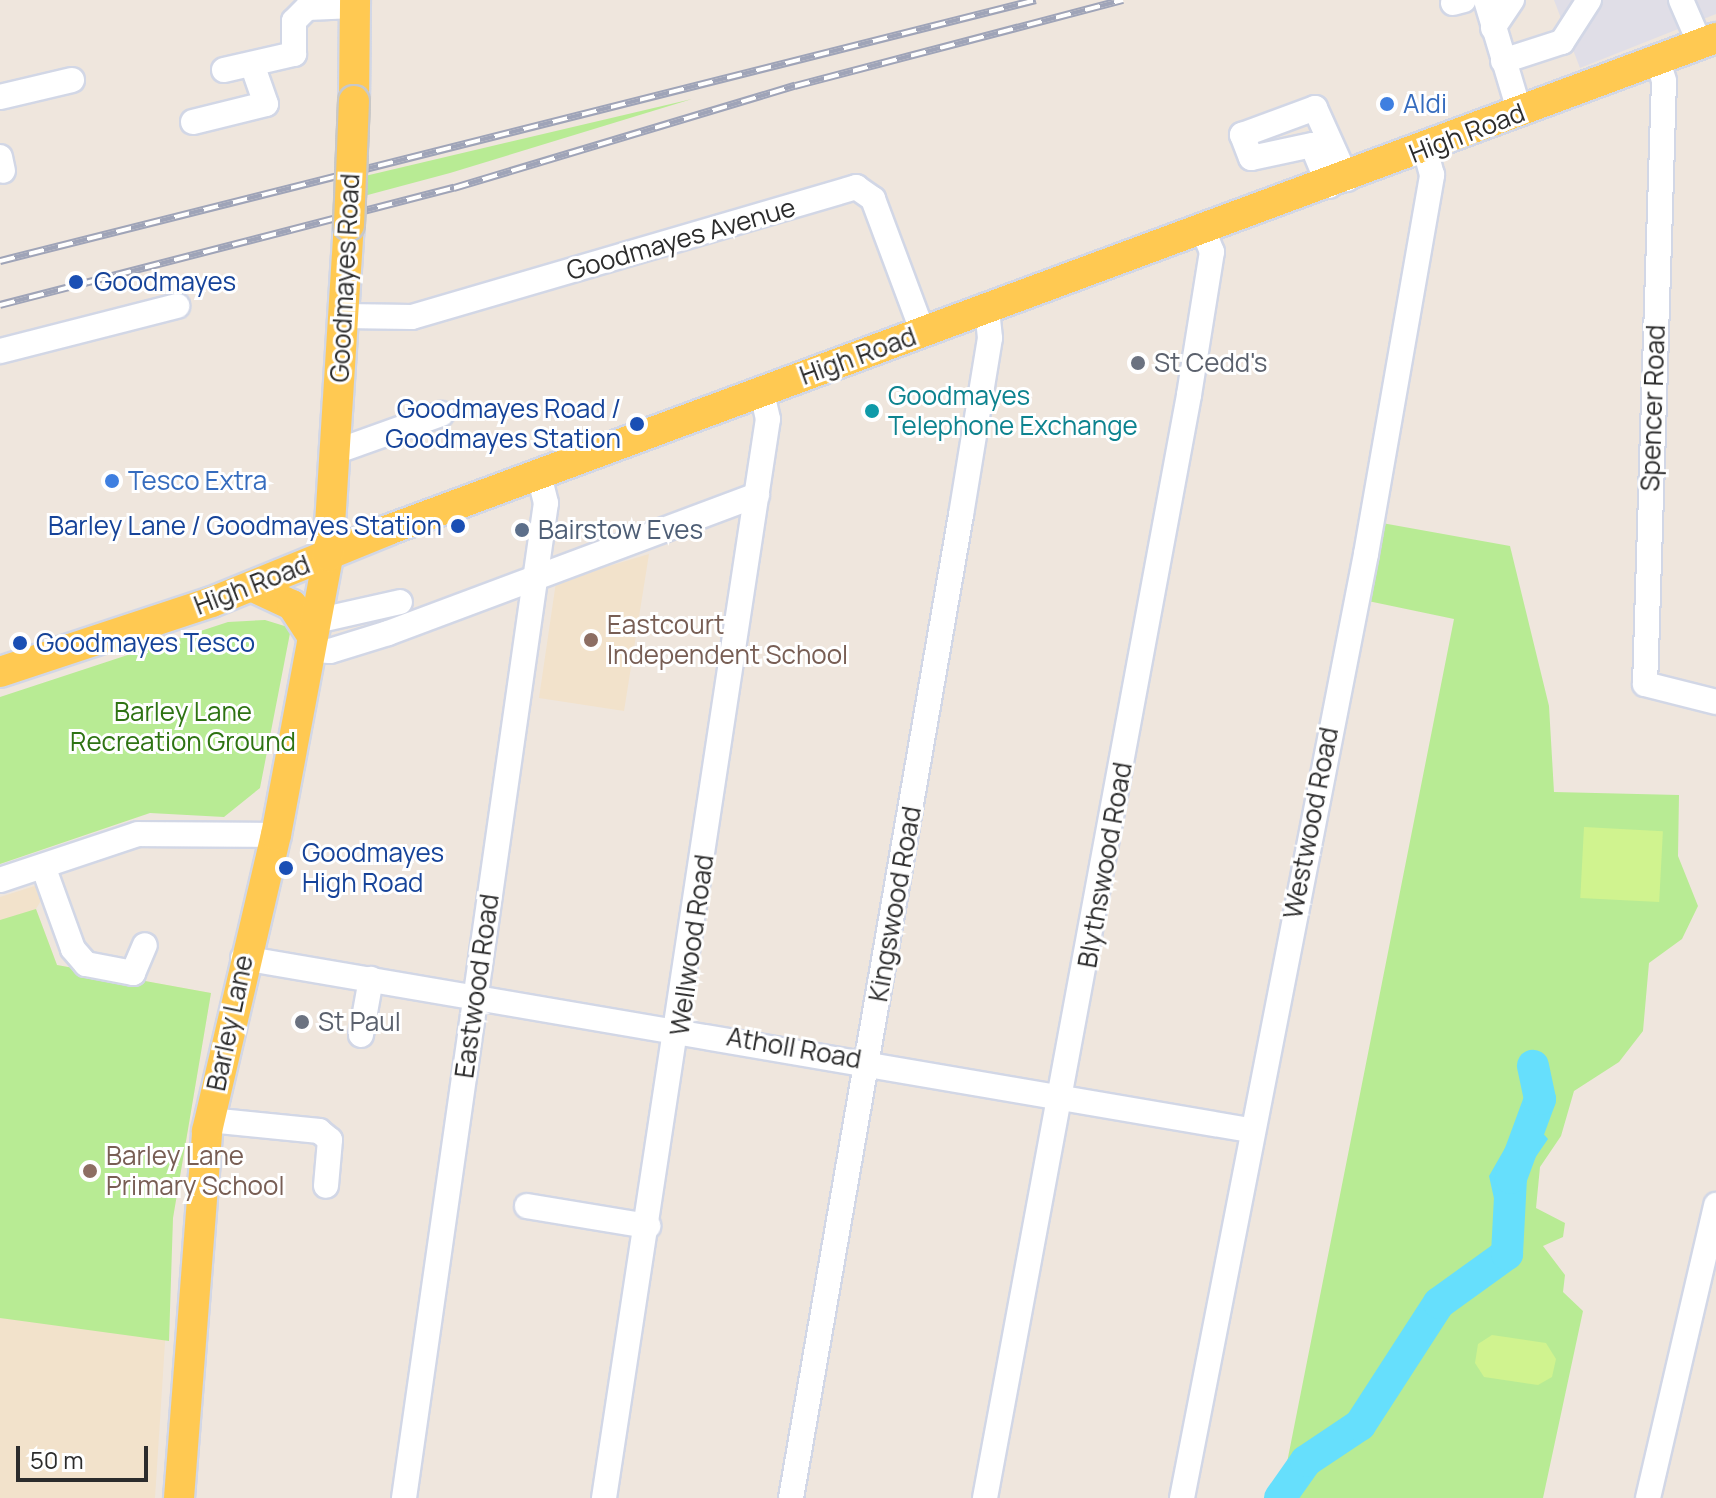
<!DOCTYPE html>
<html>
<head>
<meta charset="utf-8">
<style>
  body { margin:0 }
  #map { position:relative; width:1716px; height:1498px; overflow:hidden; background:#efe6dd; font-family:Manrope,sans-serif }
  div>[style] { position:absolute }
  .industrial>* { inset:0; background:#e0dee7 }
  .education>* { inset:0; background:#f2e2cb }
  .green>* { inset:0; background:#b8eb94 }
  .pitch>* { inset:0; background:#d0f38f; transform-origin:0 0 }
  .water>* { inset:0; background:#66dffc }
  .river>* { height:32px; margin:-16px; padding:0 16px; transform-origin:16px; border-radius:16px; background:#66dffc }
  .roads { filter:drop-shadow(2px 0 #d2d7e6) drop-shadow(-2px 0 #d2d7e6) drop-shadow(0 2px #d2d7e6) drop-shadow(0 -2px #d2d7e6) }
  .minor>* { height:24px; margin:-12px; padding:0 12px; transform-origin:12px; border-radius:12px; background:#fff }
  .major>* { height:30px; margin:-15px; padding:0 15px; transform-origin:15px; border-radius:15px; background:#ffc952 }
  .rail>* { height:8px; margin-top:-4px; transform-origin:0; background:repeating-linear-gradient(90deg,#fff 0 15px,#9fa4b8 0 30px); box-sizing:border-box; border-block:2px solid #9fa4b8 }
  .bridges { filter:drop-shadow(2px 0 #c8c8c8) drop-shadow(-2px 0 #c8c8c8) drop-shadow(0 2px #c8c8c8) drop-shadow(0 -2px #c8c8c8) }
  .major-bridge>* { height:30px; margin:-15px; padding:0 15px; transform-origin:15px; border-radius:15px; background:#ffc952 }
  .dots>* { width:22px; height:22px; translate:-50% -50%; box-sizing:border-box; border:4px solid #fff; border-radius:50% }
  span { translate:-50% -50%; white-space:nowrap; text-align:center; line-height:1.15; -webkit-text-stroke:6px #fff; paint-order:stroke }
  .shop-label { font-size:26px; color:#366cbe }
  .left { translate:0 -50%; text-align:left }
  .street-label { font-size:26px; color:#2c2c2c }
  .transit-label { font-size:26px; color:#164399 }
  .right { translate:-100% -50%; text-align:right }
  .worship-label { font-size:26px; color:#5b616d }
  .culture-label { font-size:26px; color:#0d838f }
  .service-label { font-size:26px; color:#4e5e75 }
  .education-label { font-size:26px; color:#785e54 }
  .park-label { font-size:26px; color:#2e7313 }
  .scale { position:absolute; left:16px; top:1446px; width:132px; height:36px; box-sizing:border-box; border:4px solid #2c2c2c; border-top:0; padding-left:10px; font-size:24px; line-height:28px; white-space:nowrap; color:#2c2c2c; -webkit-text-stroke:6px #fff; paint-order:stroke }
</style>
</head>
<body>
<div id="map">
  <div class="industrial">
    <i style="clip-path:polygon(1554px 0,1716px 0,1716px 14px,1580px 68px)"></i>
  </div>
  <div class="education">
    <i style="clip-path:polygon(649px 554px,624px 711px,539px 698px,556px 582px)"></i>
    <i style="clip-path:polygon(41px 884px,46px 892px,36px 909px,57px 965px,211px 993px,173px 1218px,155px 1498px,0 1498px,0 897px)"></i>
  </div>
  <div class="green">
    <i style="clip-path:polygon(692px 99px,450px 173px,364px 196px,365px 176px)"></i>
    <i style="clip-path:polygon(1382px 523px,1510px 546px,1549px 706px,1554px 792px,1679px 795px,1678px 856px,1698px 906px,1682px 939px,1649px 963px,1643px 1031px,1619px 1062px,1574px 1091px,1561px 1136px,1540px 1167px,1536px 1208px,1565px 1223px,1563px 1237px,1543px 1246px,1565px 1275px,1563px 1292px,1583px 1311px,1543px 1498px,1280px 1498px,1454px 619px,1368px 601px)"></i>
    <i style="clip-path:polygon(265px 620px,291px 628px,260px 788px,224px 817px,150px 813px,0 864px,0 697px,228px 622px)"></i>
    <i style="clip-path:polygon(36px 909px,57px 965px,211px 993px,173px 1218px,169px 1341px,0 1318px,0 920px)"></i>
  </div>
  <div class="pitch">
    <i style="left:1584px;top:827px;width:79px;height:71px;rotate:3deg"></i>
    <i style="clip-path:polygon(1492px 1335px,1546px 1343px,1556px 1359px,1552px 1377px,1538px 1385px,1484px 1377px,1475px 1363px,1478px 1344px)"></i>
  </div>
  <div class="water">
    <i style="clip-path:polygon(1540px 1130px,1548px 1139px,1522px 1177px,1518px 1218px,1499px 1221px,1489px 1176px,1513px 1134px)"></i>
  </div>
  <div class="river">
    <i style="left:1280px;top:1498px;width:45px;rotate:-54.9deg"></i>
    <i style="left:1306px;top:1461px;width:65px;rotate:-33.7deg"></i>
    <i style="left:1360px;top:1425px;width:145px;rotate:-57.1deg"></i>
    <i style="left:1439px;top:1303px;width:84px;rotate:-35.8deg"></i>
    <i style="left:1507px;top:1254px;width:76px;rotate:-87deg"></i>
    <i style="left:1511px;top:1178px;width:84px;rotate:-69.8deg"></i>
    <i style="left:1540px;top:1099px;width:34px;rotate:-102deg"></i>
  </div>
  <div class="roads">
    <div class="minor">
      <i style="left:1486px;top:0;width:118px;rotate:73.3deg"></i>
      <i style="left:1681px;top:0;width:48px;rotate:66.6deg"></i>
      <i style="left:1453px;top:3px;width:11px;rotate:-15deg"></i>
      <i style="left:1493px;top:28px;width:34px;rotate:-56deg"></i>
      <i style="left:1658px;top:60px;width:22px;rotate:74deg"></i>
      <i style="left:1664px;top:81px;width:603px;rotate:91.8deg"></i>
      <i style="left:1645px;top:684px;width:73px;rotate:14.2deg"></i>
      <i style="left:1503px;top:61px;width:62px;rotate:-17.9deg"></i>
      <i style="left:1562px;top:42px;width:50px;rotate:-57.3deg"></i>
      <i style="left:224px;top:70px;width:72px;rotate:-12.9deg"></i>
      <i style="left:294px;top:54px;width:33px;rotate:-90deg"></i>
      <i style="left:294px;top:21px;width:18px;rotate:-45deg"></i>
      <i style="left:307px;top:8px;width:48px;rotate:-2.4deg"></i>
      <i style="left:0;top:97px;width:74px;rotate:-13.3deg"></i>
      <i style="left:193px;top:122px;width:75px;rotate:-13.9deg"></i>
      <i style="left:266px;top:104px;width:42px;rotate:-109.3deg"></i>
      <i style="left:0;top:157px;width:14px;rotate:78deg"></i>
      <i style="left:1329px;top:186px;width:44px;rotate:-112.5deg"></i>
      <i style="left:1312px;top:145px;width:62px;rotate:168deg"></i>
      <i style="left:1251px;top:158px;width:25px;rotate:-111deg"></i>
      <i style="left:1242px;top:135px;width:78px;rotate:-20.3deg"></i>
      <i style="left:1315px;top:108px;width:78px;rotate:65.7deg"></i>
      <i style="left:344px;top:316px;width:68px;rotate:0.8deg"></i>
      <i style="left:412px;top:317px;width:463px;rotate:-16.3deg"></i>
      <i style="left:856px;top:187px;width:21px;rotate:35deg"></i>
      <i style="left:873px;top:199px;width:143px;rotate:69.5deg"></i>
      <i style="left:0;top:351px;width:183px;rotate:-14.3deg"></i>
      <i style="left:335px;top:452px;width:113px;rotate:-19.7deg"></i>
      <i style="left:316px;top:621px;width:86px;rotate:-12.7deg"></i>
      <i style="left:310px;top:650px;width:20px;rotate:3deg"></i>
      <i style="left:330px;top:651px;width:61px;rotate:-17.2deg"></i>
      <i style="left:388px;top:633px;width:394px;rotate:-20.5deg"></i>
      <i style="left:43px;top:866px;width:88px;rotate:70.1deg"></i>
      <i style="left:73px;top:949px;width:20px;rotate:49deg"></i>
      <i style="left:86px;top:964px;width:48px;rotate:10.8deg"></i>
      <i style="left:133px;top:973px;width:30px;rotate:-67deg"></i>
      <i style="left:0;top:880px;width:145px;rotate:-18.4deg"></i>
      <i style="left:138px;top:834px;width:138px;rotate:0.4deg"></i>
      <i style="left:243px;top:958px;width:1021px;rotate:9.7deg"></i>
      <i style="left:361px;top:1035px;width:57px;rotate:-79.9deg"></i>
      <i style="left:209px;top:1120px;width:111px;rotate:5.7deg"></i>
      <i style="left:319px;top:1131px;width:14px;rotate:39deg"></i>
      <i style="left:330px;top:1140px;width:46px;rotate:95deg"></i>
      <i style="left:527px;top:1206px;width:123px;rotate:9.4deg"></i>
      <i style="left:404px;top:1498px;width:1005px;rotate:-81.88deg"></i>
      <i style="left:546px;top:503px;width:30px;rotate:-104deg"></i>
      <i style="left:604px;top:1498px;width:1091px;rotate:-81.36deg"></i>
      <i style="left:768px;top:419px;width:28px;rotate:-103deg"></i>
      <i style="left:791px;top:1498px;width:998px;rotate:-80.19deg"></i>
      <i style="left:961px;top:515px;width:179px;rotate:-80.7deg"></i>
      <i style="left:990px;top:338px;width:29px;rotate:-96deg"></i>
      <i style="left:985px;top:1498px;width:1122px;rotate:-79.52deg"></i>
      <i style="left:1189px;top:395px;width:145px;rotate:-80.9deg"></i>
      <i style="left:1212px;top:252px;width:22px;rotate:-112deg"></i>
      <i style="left:1182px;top:1498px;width:962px;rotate:-78.97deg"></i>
      <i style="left:1366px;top:554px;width:385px;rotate:-80.1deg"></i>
      <i style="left:1432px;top:175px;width:27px;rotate:-105deg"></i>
      <i style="left:1648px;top:1498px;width:301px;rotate:-76.9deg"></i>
    </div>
    <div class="major">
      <i style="left:354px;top:101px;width:101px;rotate:-89.4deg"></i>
      <i style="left:253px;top:587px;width:43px;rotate:24.8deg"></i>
      <i style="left:292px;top:605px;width:38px;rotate:57deg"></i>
      <i style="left:0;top:672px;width:223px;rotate:-18.3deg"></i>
      <i style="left:212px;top:602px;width:190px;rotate:-22.2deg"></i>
      <i style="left:388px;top:530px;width:1416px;rotate:-20.33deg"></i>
      <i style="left:179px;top:1498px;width:368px;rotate:-85.6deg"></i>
      <i style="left:207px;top:1131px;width:304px;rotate:-76.9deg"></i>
      <i style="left:276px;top:835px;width:284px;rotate:-79.4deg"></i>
      <i style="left:328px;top:556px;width:332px;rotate:-86.4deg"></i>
    </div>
  </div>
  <div class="rail">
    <i style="left:0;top:261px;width:1068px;rotate:-14.14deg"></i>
    <i style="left:0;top:305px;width:469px;rotate:-14.5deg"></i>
    <i style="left:454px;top:188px;width:356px;rotate:-16.7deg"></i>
    <i style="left:795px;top:86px;width:339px;rotate:-14.7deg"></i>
  </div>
  <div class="bridges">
    <div class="major-bridge">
      <i style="left:349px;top:225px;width:124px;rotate:-87.7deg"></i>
    </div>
  </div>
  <div class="dots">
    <i style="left:1387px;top:104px;background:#3f7fe0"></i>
    <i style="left:76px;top:282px;background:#1a4fb4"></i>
    <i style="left:1138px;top:363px;background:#6b7280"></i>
    <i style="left:872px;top:411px;background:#0f9aa8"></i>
    <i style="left:637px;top:424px;background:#1a4fb4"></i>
    <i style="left:112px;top:481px;background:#3f7fe0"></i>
    <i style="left:458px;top:526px;background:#1a4fb4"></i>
    <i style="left:522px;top:530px;background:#5c6f8a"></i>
    <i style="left:591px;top:640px;background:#8d6e63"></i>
    <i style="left:20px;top:643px;background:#1a4fb4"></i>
    <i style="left:286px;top:868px;background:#1a4fb4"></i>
    <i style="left:302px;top:1022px;background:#6b7280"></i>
    <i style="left:90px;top:1171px;background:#8d6e63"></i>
  </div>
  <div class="shop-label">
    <span class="left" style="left:1403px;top:104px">Aldi</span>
    <span class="left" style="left:128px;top:481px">Tesco Extra</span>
  </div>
  <div class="street-label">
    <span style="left:1467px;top:133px;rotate:-21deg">High Road</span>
    <span style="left:681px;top:239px;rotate:-16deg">Goodmayes Avenue</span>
    <span style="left:345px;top:278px;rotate:-87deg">Goodmayes Road</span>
    <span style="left:858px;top:356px;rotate:-20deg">High Road</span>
    <span style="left:1653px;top:408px;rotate:-88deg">Spencer Road</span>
    <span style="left:252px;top:585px;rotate:-21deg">High Road</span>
    <span style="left:1311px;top:823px;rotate:-79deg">Westwood Road</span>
    <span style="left:1105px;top:865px;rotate:-80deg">Blythswood Road</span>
    <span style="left:895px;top:904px;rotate:-80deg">Kingswood Road</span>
    <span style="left:692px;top:945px;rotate:-82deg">Wellwood Road</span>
    <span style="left:477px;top:986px;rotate:-82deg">Eastwood Road</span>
    <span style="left:230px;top:1023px;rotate:-78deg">Barley Lane</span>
    <span style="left:794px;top:1048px;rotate:10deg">Atholl Road</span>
  </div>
  <div class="transit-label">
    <span class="left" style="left:94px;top:282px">Goodmayes</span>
    <span class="right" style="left:621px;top:424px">Goodmayes Road /<br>Goodmayes Station</span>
    <span class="right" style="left:442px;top:526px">Barley Lane / Goodmayes Station</span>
    <span class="left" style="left:36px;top:643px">Goodmayes Tesco</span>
    <span class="left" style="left:302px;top:868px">Goodmayes<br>High Road</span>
  </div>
  <div class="worship-label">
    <span class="left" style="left:1154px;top:363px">St Cedd's</span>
    <span class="left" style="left:318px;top:1022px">St Paul</span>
  </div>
  <div class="culture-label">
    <span class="left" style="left:888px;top:411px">Goodmayes<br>Telephone Exchange</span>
  </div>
  <div class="service-label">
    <span class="left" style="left:538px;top:530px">Bairstow Eves</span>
  </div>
  <div class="education-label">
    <span class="left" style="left:607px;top:640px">Eastcourt<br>Independent School</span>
    <span class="left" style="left:106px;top:1171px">Barley Lane<br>Primary School</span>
  </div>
  <div class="park-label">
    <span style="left:183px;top:727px">Barley Lane<br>Recreation Ground</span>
  </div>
  <div class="scale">50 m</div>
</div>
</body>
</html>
